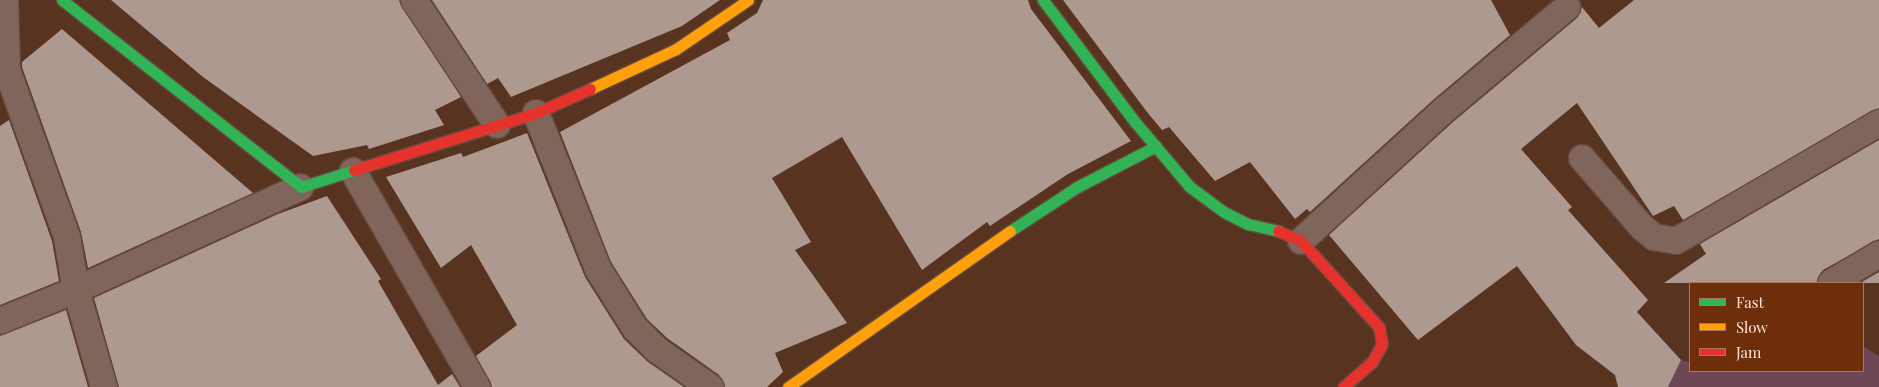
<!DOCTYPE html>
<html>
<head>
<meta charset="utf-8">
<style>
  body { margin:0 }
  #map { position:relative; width:1879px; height:387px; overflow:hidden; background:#583420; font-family:"Playfair Display",serif }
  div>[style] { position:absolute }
  .green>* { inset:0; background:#6d4756 }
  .building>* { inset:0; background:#ad998f }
  .roads { filter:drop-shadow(1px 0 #654b3f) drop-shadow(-1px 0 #654b3f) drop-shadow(0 1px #654b3f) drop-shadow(0 -1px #654b3f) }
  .street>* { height:26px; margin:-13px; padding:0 13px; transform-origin:13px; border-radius:13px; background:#80665a }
  .fast>* { height:11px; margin:-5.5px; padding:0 5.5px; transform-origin:5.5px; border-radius:5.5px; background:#30b455 }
  .slow>* { height:11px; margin:-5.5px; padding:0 5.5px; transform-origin:5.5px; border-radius:5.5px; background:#ff9f0a }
  .jam>* { height:11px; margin:-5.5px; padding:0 5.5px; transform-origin:5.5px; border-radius:5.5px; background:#e5322d }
  span { translate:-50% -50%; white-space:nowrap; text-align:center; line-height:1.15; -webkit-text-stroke:5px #6e2e0a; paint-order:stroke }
  .legend { position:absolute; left:1689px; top:282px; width:175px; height:90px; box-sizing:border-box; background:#6e2e0a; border:1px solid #a8785e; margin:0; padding:6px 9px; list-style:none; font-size:15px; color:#ffe6dc }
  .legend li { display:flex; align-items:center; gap:10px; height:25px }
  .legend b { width:25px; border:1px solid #a8785e }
</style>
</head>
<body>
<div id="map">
  <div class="green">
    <i style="clip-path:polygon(1863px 346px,1879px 356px,1879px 387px,1668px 387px,1681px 360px,1690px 362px,1690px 371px,1863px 371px)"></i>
  </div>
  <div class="building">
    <i style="clip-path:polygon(111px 0,399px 0,461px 97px,435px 110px,444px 125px,369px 149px,367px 145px,313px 156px,203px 77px)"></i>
    <i style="clip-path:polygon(432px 0,720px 0,682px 26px,511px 97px,498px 78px,487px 84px)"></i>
    <i style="clip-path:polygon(763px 0,1028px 0,1031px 9px,1131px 141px,1068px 174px,990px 226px,987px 222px,922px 270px,842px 137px,772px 178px,811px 242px,795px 250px,847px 323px,775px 353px,783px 372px,767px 387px,725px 387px,719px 375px,667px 338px,647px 319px,611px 262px,560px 132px,730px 40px,727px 33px,757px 13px)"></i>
    <i style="clip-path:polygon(1063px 0,1491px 0,1510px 35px,1433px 100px,1310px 212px,1307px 209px,1295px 219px,1250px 162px,1215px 181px,1169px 127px,1162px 130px,1147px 112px)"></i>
    <i style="clip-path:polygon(1634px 0,1879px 0,1879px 108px,1683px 220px,1674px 206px,1653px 216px,1577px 103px,1521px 149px,1572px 207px,1568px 210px,1648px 300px,1637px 312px,1681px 360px,1668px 387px,1618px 387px,1615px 375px,1576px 345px,1517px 266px,1418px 340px,1329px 235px,1453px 122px,1577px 18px,1582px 7px,1599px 28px)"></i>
    <i style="clip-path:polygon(62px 29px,253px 193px,88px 268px,81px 232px,22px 67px,22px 62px)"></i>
    <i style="clip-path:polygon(9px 120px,52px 241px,59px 281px,0 305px,0 126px)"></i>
    <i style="clip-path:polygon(527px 133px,585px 277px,624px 339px,648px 362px,684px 387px,492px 387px,476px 356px,517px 325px,471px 245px,441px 268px,386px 177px,461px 153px,463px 157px)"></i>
    <i style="clip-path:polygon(1879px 140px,1879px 239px,1823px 270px,1816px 283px,1664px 283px,1706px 254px,1700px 244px)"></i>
    <i style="clip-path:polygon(327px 196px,381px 279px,378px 281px,438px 385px,452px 374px,460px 387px,119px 387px,94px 298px,278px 214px)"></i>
    <i style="clip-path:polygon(1879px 272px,1879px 283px,1860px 283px)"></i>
    <i style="clip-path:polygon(66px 310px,88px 387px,0 387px,0 336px)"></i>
  </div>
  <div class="roads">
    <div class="street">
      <i style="left:5px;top:0;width:70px;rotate:88.4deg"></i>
      <i style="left:7px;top:70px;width:177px;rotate:70.2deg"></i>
      <i style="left:67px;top:237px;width:54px;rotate:80.4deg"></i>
      <i style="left:76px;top:290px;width:101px;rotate:73.9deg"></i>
      <i style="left:414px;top:0;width:150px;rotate:56.4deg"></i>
      <i style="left:536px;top:113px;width:168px;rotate:68.3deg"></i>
      <i style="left:598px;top:269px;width:70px;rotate:57.9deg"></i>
      <i style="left:635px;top:328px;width:31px;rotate:45deg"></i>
      <i style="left:657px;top:350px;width:65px;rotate:34.9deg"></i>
      <i style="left:1582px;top:158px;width:91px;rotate:49deg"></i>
      <i style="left:1642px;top:227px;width:16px;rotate:40deg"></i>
      <i style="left:1654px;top:237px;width:22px;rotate:10deg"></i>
      <i style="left:1676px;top:241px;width:235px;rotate:-30.2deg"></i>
      <i style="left:353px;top:171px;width:249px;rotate:60.1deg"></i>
      <i style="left:1301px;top:241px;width:193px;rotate:-42.5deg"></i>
      <i style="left:1443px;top:111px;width:162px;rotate:-40deg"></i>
      <i style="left:1831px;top:283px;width:56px;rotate:-31.1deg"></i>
      <i style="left:0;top:321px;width:82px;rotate:-22.2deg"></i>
      <i style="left:76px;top:290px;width:247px;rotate:-24.6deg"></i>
    </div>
    <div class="fast">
      <i style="left:62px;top:0;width:303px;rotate:38deg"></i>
      <i style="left:301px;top:187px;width:56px;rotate:-17.8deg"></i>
      <i style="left:1043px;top:0;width:153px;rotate:53deg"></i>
      <i style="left:1135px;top:122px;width:85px;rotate:49.8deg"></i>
      <i style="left:1190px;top:187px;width:42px;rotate:36.3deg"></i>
      <i style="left:1224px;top:212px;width:27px;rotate:27deg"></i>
      <i style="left:1248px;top:224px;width:31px;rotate:13deg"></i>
      <i style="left:1010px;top:231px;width:80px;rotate:-33.3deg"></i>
      <i style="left:1077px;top:187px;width:89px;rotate:-27.4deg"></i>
    </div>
    <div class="slow">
      <i style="left:590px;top:89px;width:95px;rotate:-24.9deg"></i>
      <i style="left:676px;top:49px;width:87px;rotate:-34.2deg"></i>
      <i style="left:788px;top:387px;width:271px;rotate:-35.1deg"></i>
    </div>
    <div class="jam">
      <i style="left:354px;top:170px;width:191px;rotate:-17.4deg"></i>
      <i style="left:536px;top:113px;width:59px;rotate:-24deg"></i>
      <i style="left:1278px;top:231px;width:25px;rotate:23deg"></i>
      <i style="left:1301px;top:241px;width:116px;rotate:47.8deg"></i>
      <i style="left:1379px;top:327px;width:17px;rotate:80deg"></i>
      <i style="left:1382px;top:344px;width:21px;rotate:119deg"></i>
      <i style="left:1372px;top:362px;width:38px;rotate:139deg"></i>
    </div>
  </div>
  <ul class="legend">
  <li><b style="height:6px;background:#30b455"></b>Fast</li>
  <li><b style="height:6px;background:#ff9f0a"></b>Slow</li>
  <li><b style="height:6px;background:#e5322d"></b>Jam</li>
  </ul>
</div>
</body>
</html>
